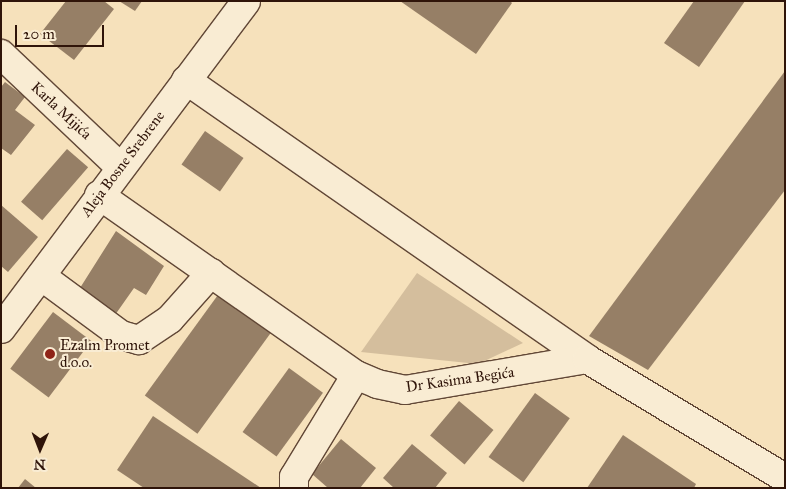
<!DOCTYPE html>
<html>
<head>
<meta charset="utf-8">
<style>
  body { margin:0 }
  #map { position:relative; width:786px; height:489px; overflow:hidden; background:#f6e1bb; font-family:"IM FELL Great Primer",serif }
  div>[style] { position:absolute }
  .green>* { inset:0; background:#d4be9d }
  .building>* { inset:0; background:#967f66; transform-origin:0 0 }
  .roads { filter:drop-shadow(1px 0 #614736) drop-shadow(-1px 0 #614736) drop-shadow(0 1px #614736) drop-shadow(0 -1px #614736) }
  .minor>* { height:28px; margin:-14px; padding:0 14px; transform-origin:14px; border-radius:14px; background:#f9ecd3 }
  .dots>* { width:14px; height:14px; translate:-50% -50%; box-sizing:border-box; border:2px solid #f9ecd3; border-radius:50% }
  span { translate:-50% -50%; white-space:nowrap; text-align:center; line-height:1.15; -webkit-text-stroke:4px #f9ecd3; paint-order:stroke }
  .street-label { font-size:15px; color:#2f1409 }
  .poi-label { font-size:15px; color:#2f1409 }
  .left { translate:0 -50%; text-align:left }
  .frame { position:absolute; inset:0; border:2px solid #2f1409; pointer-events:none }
  .north { position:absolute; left:15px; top:424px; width:50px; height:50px; -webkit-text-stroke:4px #f9ecd3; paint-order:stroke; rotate:181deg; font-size:14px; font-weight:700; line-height:20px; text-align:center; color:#2f1409 }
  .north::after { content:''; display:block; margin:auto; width:18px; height:22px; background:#2f1409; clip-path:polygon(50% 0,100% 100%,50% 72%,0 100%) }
  .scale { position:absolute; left:15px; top:25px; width:89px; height:22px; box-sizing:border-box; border:2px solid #2f1409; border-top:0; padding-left:6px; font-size:15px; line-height:18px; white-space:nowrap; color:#2f1409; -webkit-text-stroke:4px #f9ecd3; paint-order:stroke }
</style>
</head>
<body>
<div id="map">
  <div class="green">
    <i style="clip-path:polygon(417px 273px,523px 343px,478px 364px,361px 352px)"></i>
  </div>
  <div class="building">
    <i style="clip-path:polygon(66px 1px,104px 1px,114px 9px,74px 60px,40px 34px)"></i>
    <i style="clip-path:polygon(119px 1px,142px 1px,135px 11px)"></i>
    <i style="clip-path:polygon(400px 1px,510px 1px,512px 3px,476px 54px)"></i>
    <i style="clip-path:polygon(694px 1px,745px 1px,699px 67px,664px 43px)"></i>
    <i style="clip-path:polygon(785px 71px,785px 190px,648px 370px,589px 336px)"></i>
    <i style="clip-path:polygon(5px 82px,25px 97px,15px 110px,35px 125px,11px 155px,1px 148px,1px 87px)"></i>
    <i style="left:205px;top:131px;width:47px;height:41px;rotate:35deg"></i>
    <i style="left:67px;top:149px;width:28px;height:70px;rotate:41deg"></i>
    <i style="clip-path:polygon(1px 205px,38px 237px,8px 272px,1px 266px)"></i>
    <i style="clip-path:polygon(116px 231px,164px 266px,146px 295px,134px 288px,115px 315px,80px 288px)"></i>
    <i style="left:223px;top:288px;width:65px;height:133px;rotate:36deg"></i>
    <i style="left:53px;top:312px;width:48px;height:71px;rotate:37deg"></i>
    <i style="left:289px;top:368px;width:42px;height:79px;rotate:36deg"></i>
    <i style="left:535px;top:393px;width:43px;height:79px;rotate:36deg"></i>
    <i style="left:459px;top:401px;width:45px;height:45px;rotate:40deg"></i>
    <i style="clip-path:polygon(153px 416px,261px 488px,144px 488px,117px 470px)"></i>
    <i style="clip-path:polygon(623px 435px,696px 484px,694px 488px,587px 488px)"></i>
    <i style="clip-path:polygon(341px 439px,376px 468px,360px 488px,328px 488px,312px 474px)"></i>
    <i style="clip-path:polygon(412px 444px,447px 473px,435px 488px,394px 488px,383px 478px)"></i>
    <i style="clip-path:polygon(25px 479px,36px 488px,18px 488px)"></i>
  </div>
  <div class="roads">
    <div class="minor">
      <i style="left:1px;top:54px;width:164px;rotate:43.5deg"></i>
      <i style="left:186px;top:80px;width:489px;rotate:34.8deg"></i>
      <i style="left:99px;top:195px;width:314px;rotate:35deg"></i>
      <i style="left:356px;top:375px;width:23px;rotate:23deg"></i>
      <i style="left:377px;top:384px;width:29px;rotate:12deg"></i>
      <i style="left:405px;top:390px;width:185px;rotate:-9.7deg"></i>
      <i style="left:587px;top:359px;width:231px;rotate:31deg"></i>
      <i style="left:41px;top:276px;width:99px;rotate:36.4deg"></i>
      <i style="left:121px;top:335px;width:19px;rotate:16deg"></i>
      <i style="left:139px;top:340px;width:37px;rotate:-34deg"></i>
      <i style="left:170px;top:319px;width:62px;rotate:-48.3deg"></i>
      <i style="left:1px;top:329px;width:409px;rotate:-53.2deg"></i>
      <i style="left:294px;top:488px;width:11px;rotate:-90deg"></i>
      <i style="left:294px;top:477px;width:119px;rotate:-58.7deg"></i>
    </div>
  </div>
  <div class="dots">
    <i style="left:50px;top:354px;background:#8f2418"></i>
  </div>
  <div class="street-label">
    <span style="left:61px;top:111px;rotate:43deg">Karla Mijića</span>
    <span style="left:123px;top:164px;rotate:-53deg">Aleja Bosne Srebrene</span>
    <span style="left:460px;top:380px;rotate:-8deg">Dr Kasima Begića</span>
  </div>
  <div class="poi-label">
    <span class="left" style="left:60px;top:354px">Ezalm Promet<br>d.o.o.</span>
  </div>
  <div class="frame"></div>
  <div class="north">N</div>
  <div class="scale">20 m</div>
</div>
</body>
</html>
